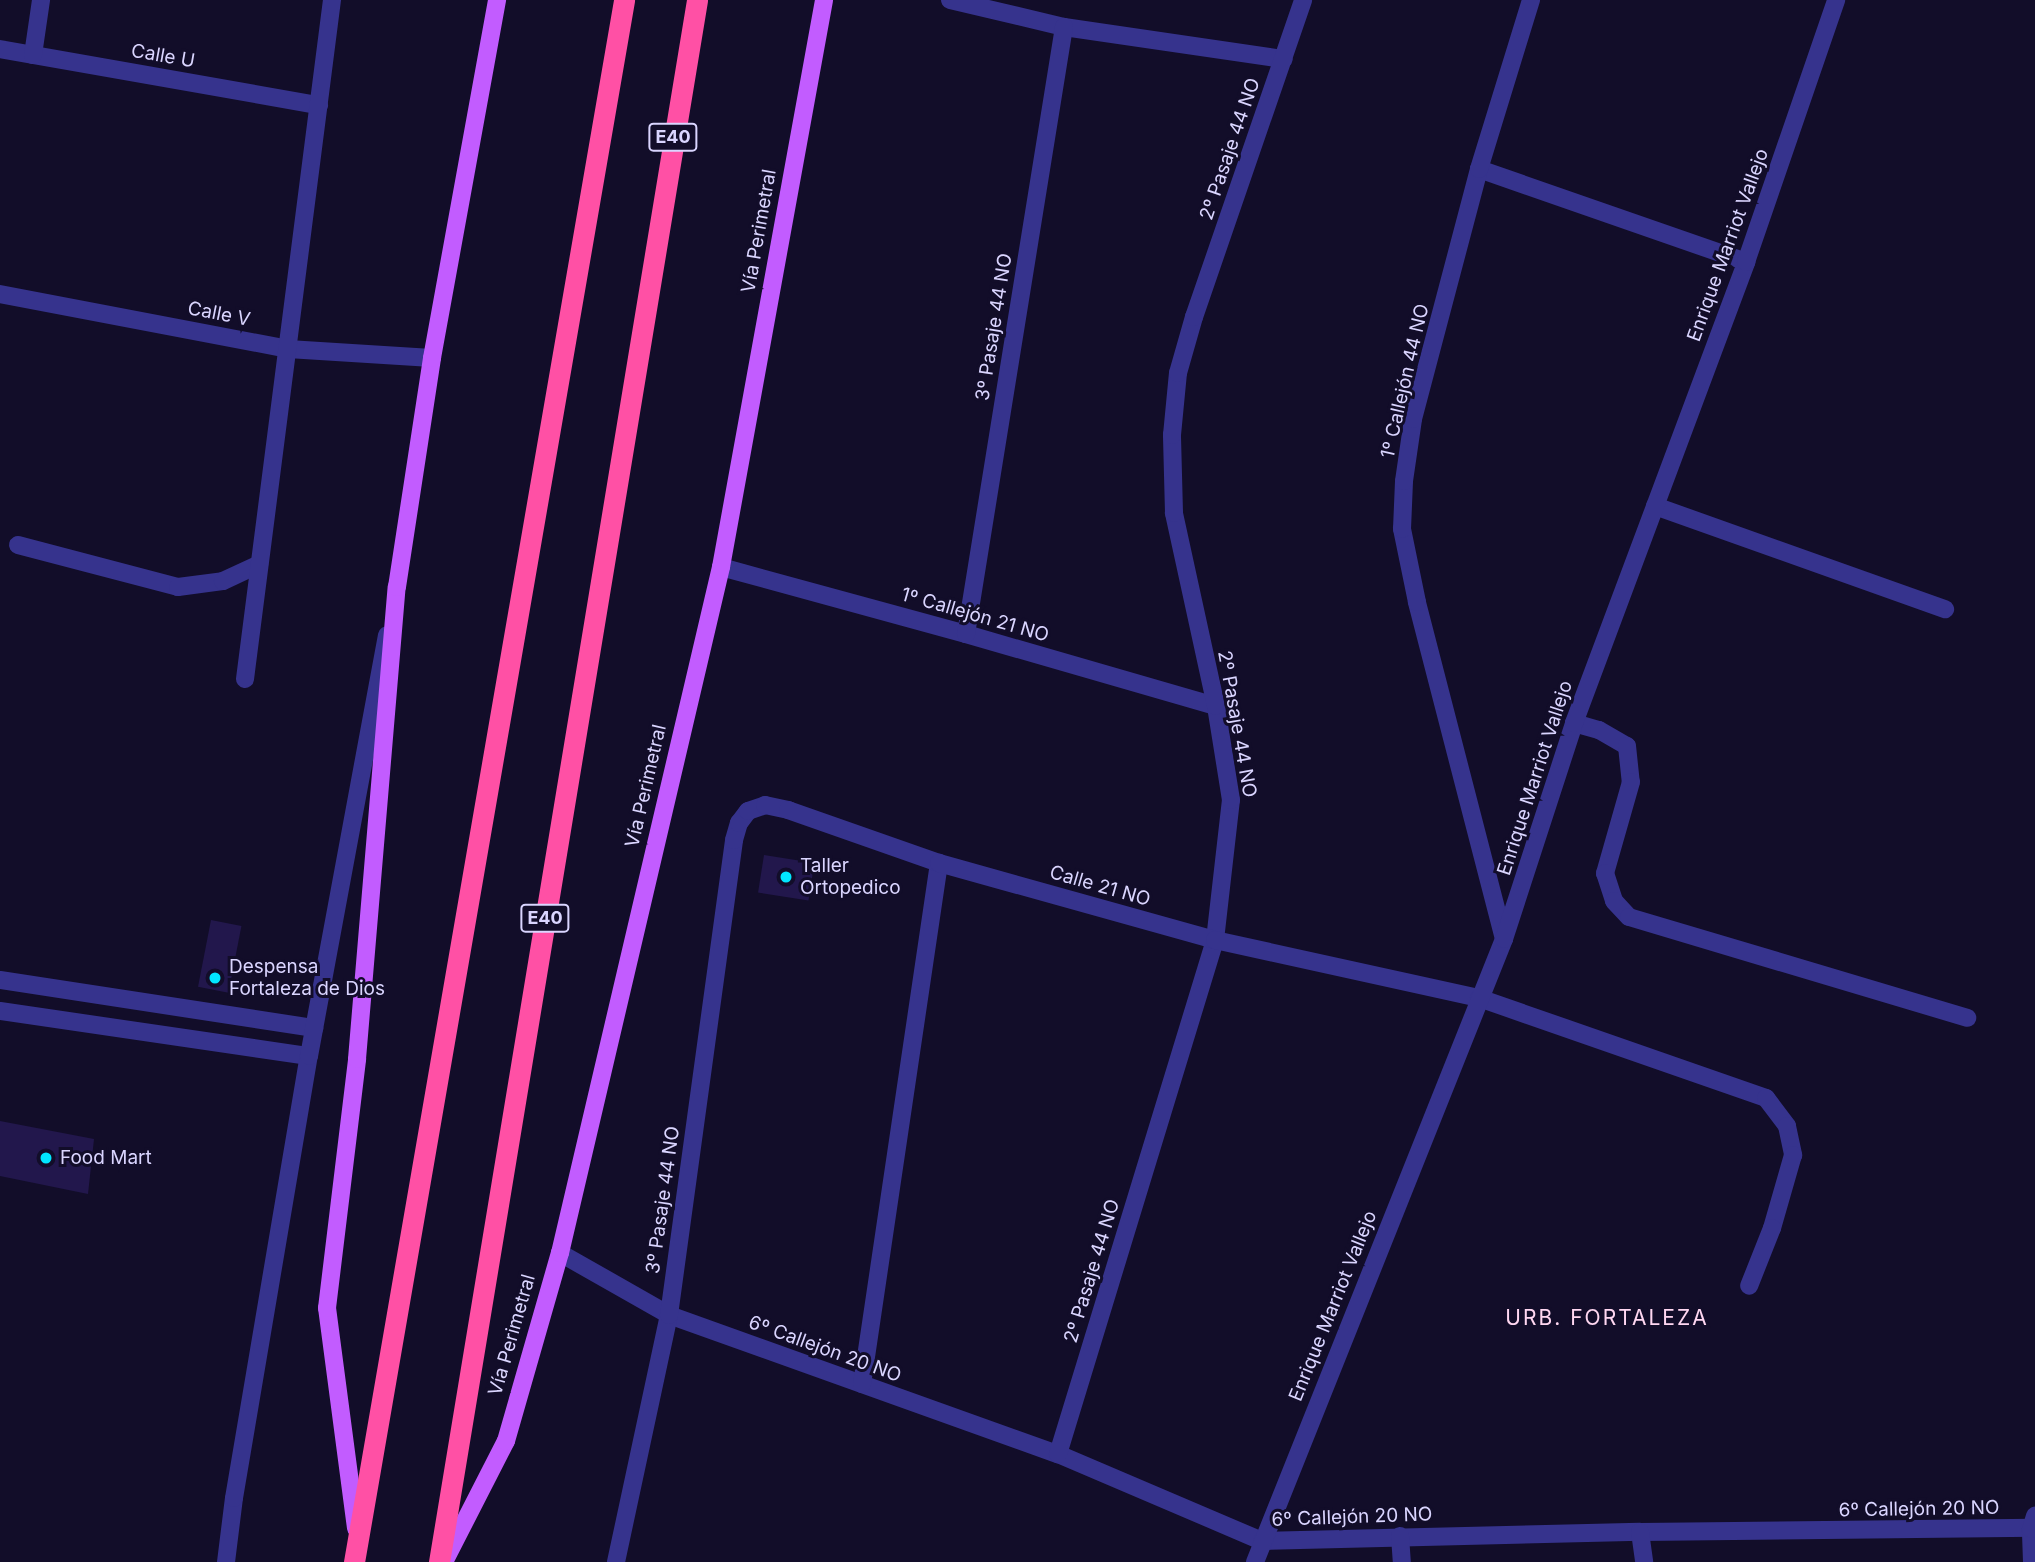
<!DOCTYPE html>
<html>
<head>
<meta charset="utf-8">
<style>
  body { margin:0 }
  #map { position:relative; width:2035px; height:1562px; overflow:hidden; background:#120d29; font-family:Inter,sans-serif }
  div>[style] { position:absolute }
  .building>* { inset:0; background:#22174c; transform-origin:0 0 }
  .minor>* { height:18px; margin:-9px; padding:0 9px; transform-origin:9px; border-radius:9px; background:#36338d }
  .major>* { height:18px; margin:-9px; padding:0 9px; transform-origin:9px; border-radius:9px; background:#c25cff }
  .highway>* { height:21px; margin:-10.5px; padding:0 10.5px; transform-origin:10.5px; border-radius:10.5px; background:#ff50a5 }
  .dots>* { width:19px; height:19px; translate:-50% -50%; box-sizing:border-box; border:4px solid #120d29; border-radius:50% }
  span { translate:-50% -50%; white-space:nowrap; text-align:center; line-height:1.15; -webkit-text-stroke:6px #120d29; paint-order:stroke }
  .shield-label span { padding:2px 5px; background:#120d29; border:2px solid; border-radius:5px; -webkit-text-stroke-width:0 }
  .shield-label { font-size:18px; color:#dad5ff; font-weight:700 }
  .street-label { font-size:19px; color:#dad5ff }
  .poi-label { font-size:19px; color:#dad5ff }
  .left { translate:0 -50%; text-align:left }
  .neighbourhood-label { font-size:21px; color:#ffd7f1; letter-spacing:2px }
</style>
</head>
<body>
<div id="map">
  <div class="building">
    <i style="left:764px;top:855px;width:51px;height:38px;rotate:9deg"></i>
    <i style="left:211px;top:920px;width:31px;height:68px;rotate:11deg"></i>
    <i style="clip-path:polygon(0 1121px,94px 1139px,88px 1194px,0 1176px)"></i>
  </div>
  <div class="minor">
    <i style="left:950px;top:0;width:117px;rotate:13.3deg"></i>
    <i style="left:1064px;top:27px;width:222px;rotate:8.3deg"></i>
    <i style="left:0;top:49px;width:324px;rotate:10deg"></i>
    <i style="left:33px;top:55px;width:56px;rotate:-81.7deg"></i>
    <i style="left:1479px;top:169px;width:283px;rotate:19.2deg"></i>
    <i style="left:0;top:294px;width:293px;rotate:10.8deg"></i>
    <i style="left:288px;top:349px;width:144px;rotate:3.6deg"></i>
    <i style="left:1655px;top:506px;width:308px;rotate:19.6deg"></i>
    <i style="left:18px;top:545px;width:165px;rotate:14.7deg"></i>
    <i style="left:178px;top:587px;width:45px;rotate:-7.6deg"></i>
    <i style="left:223px;top:581px;width:40px;rotate:-25deg"></i>
    <i style="left:721px;top:567px;width:254px;rotate:15.3deg"></i>
    <i style="left:966px;top:634px;width:260px;rotate:16.1deg"></i>
    <i style="left:966px;top:634px;width:615px;rotate:-80.83deg"></i>
    <i style="left:245px;top:679px;width:685px;rotate:-82.7deg"></i>
    <i style="left:1574px;top:723px;width:26px;rotate:16deg"></i>
    <i style="left:1599px;top:730px;width:32px;rotate:30deg"></i>
    <i style="left:1627px;top:746px;width:36px;rotate:84deg"></i>
    <i style="left:1631px;top:782px;width:95px;rotate:105.9deg"></i>
    <i style="left:1605px;top:873px;width:29px;rotate:72deg"></i>
    <i style="left:1614px;top:901px;width:22px;rotate:47deg"></i>
    <i style="left:1629px;top:917px;width:353px;rotate:16.6deg"></i>
    <i style="left:1504px;top:939px;width:348px;rotate:-104.5deg"></i>
    <i style="left:1417px;top:602px;width:75px;rotate:-101.6deg"></i>
    <i style="left:1402px;top:529px;width:48px;rotate:-87.6deg"></i>
    <i style="left:1404px;top:481px;width:63px;rotate:-81.7deg"></i>
    <i style="left:1413px;top:419px;width:259px;rotate:-75.2deg"></i>
    <i style="left:1479px;top:169px;width:177px;rotate:-72.9deg"></i>
    <i style="left:0;top:980px;width:318px;rotate:8.7deg"></i>
    <i style="left:0;top:1011px;width:312px;rotate:8.3deg"></i>
    <i style="left:560px;top:1253px;width:125px;rotate:29.6deg"></i>
    <i style="left:669px;top:1315px;width:413px;rotate:19.7deg"></i>
    <i style="left:1058px;top:1454px;width:222px;rotate:23.1deg"></i>
    <i style="left:1262px;top:1541px;width:378px;rotate:-1.4deg"></i>
    <i style="left:1640px;top:1532px;width:395px;rotate:-0.6deg"></i>
    <i style="left:862px;top:1384px;width:527px;rotate:-81.59deg"></i>
    <i style="left:1058px;top:1454px;width:537px;rotate:-73.01deg"></i>
    <i style="left:1215px;top:940px;width:141px;rotate:-83.5deg"></i>
    <i style="left:1231px;top:800px;width:95px;rotate:-99.1deg"></i>
    <i style="left:1216px;top:706px;width:198px;rotate:-102.3deg"></i>
    <i style="left:1174px;top:513px;width:78px;rotate:-91.5deg"></i>
    <i style="left:1172px;top:435px;width:62px;rotate:-84.5deg"></i>
    <i style="left:1178px;top:373px;width:58px;rotate:-74.1deg"></i>
    <i style="left:1194px;top:317px;width:335px;rotate:-71deg"></i>
    <i style="left:1640px;top:1532px;width:30px;rotate:82deg"></i>
    <i style="left:1400px;top:1536px;width:26px;rotate:86deg"></i>
    <i style="left:226px;top:1562px;width:64px;rotate:-82.9deg"></i>
    <i style="left:234px;top:1498px;width:448px;rotate:-80.4deg"></i>
    <i style="left:309px;top:1056px;width:428px;rotate:-79.5deg"></i>
    <i style="left:616px;top:1562px;width:253px;rotate:-77.9deg"></i>
    <i style="left:669px;top:1315px;width:479px;rotate:-82.2deg"></i>
    <i style="left:734px;top:840px;width:18px;rotate:-74deg"></i>
    <i style="left:739px;top:823px;width:15px;rotate:-53deg"></i>
    <i style="left:748px;top:811px;width:18px;rotate:-19deg"></i>
    <i style="left:765px;top:805px;width:24px;rotate:12deg"></i>
    <i style="left:788px;top:810px;width:160px;rotate:19.3deg"></i>
    <i style="left:939px;top:863px;width:287px;rotate:15.6deg"></i>
    <i style="left:1215px;top:940px;width:270px;rotate:12.4deg"></i>
    <i style="left:1479px;top:998px;width:304px;rotate:19.2deg"></i>
    <i style="left:1766px;top:1098px;width:35px;rotate:53deg"></i>
    <i style="left:1787px;top:1126px;width:30px;rotate:78deg"></i>
    <i style="left:1793px;top:1155px;width:76px;rotate:106deg"></i>
    <i style="left:1772px;top:1228px;width:62px;rotate:111.6deg"></i>
    <i style="left:1255px;top:1562px;width:671px;rotate:-68.21deg"></i>
    <i style="left:1504px;top:939px;width:227px;rotate:-72deg"></i>
    <i style="left:1574px;top:723px;width:492px;rotate:-69.5deg"></i>
    <i style="left:1746px;top:262px;width:277px;rotate:-71deg"></i>
    <i style="left:2032px;top:1562px;width:33px;rotate:-92deg"></i>
    <i style="left:2031px;top:1529px;width:14px;rotate:-73deg"></i>
  </div>
  <div class="major">
    <i style="left:356px;top:1528px;width:222px;rotate:-97.5deg"></i>
    <i style="left:327px;top:1308px;width:251px;rotate:-83.1deg"></i>
    <i style="left:357px;top:1059px;width:474px;rotate:-85.2deg"></i>
    <i style="left:397px;top:587px;width:232px;rotate:-81.3deg"></i>
    <i style="left:432px;top:358px;width:364px;rotate:-79.7deg"></i>
    <i style="left:444px;top:1562px;width:136px;rotate:-62.9deg"></i>
    <i style="left:506px;top:1441px;width:196px;rotate:-74deg"></i>
    <i style="left:560px;top:1253px;width:705px;rotate:-76.79deg"></i>
    <i style="left:721px;top:567px;width:576px;rotate:-79.7deg"></i>
  </div>
  <div class="highway">
    <i style="left:354px;top:1562px;width:1585px;rotate:-80.19deg"></i>
    <i style="left:439px;top:1562px;width:1583px;rotate:-80.62deg"></i>
  </div>
  <div class="dots">
    <i style="left:786px;top:877px;background:#01e6ff"></i>
    <i style="left:215px;top:978px;background:#01e6ff"></i>
    <i style="left:46px;top:1158px;background:#01e6ff"></i>
  </div>
  <div class="shield-label">
    <span style="left:673px;top:137px">E40</span>
    <span style="left:545px;top:918px">E40</span>
  </div>
  <div class="street-label">
    <span style="left:163px;top:56px;rotate:10deg">Calle U</span>
    <span style="left:1230px;top:149px;rotate:-71deg">2º Pasaje 44 NO</span>
    <span style="left:759px;top:231px;rotate:-80deg">Vía Perimetral</span>
    <span style="left:1728px;top:245px;rotate:-70deg">Enrique Marriot Vallejo</span>
    <span style="left:219px;top:314px;rotate:11deg">Calle V</span>
    <span style="left:994px;top:327px;rotate:-81deg">3º Pasaje 44 NO</span>
    <span style="left:1405px;top:381px;rotate:-77deg">1º Callejón 44 NO</span>
    <span style="left:975px;top:615px;rotate:16deg">1º Callejón 21 NO</span>
    <span style="left:1237px;top:724px;rotate:80deg">2º Pasaje 44 NO</span>
    <span style="left:1535px;top:778px;rotate:-72deg">Enrique Marriot Vallejo</span>
    <span style="left:646px;top:786px;rotate:-77deg">Vía Perimetral</span>
    <span style="left:1100px;top:886px;rotate:16deg">Calle 21 NO</span>
    <span style="left:663px;top:1200px;rotate:-82deg">3º Pasaje 44 NO</span>
    <span style="left:1092px;top:1271px;rotate:-73deg">2º Pasaje 44 NO</span>
    <span style="left:1333px;top:1306px;rotate:-68deg">Enrique Marriot Vallejo</span>
    <span style="left:512px;top:1335px;rotate:-74deg">Vía Perimetral</span>
    <span style="left:825px;top:1349px;rotate:20deg">6º Callejón 20 NO</span>
    <span style="left:1919px;top:1509px;rotate:-1deg">6º Callejón 20 NO</span>
    <span style="left:1352px;top:1517px;rotate:-2deg">6º Callejón 20 NO</span>
  </div>
  <div class="poi-label">
    <span class="left" style="left:800px;top:877px">Taller<br>Ortopedico</span>
    <span class="left" style="left:229px;top:978px">Despensa<br>Fortaleza de Dios</span>
    <span class="left" style="left:60px;top:1158px">Food Mart</span>
  </div>
  <div class="neighbourhood-label">
    <span style="left:1607px;top:1318px">URB. FORTALEZA</span>
  </div>
</div>
</body>
</html>
